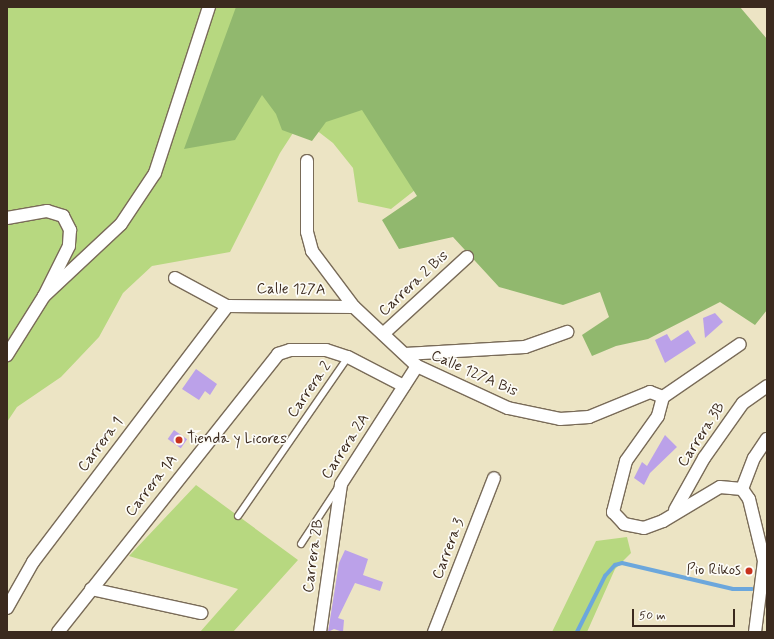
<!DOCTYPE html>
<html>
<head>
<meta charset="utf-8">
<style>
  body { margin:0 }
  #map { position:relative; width:774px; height:639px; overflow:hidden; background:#ece4c4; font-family:Mynerve,sans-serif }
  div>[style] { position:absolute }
  .green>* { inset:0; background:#b7d880 }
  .forest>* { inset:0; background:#91b86e }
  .stream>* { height:4px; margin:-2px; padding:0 2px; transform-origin:2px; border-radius:2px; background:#6ca7dc }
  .building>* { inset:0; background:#bba1e9; transform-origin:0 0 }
  .roads { filter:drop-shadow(1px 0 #796b58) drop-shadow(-1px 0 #796b58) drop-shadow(0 1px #796b58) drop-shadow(0 -1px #796b58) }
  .lane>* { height:6px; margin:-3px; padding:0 3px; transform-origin:3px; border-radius:3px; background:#fff }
  .street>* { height:12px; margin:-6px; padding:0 6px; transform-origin:6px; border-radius:6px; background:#fff }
  .dots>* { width:11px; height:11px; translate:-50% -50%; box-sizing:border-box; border:2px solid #fdfcf7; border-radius:50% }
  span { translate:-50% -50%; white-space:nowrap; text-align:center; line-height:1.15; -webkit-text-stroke:3.5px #fdfcf7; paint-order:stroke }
  .street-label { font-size:15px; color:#3b2a1e }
  .poi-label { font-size:15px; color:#3b2a1e }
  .left { translate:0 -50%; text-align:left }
  .right { translate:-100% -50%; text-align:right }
  .frame { position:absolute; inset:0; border:8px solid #3b2a1e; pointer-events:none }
  .scale { position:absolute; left:632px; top:609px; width:103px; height:18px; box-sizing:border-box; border:2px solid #3b2a1e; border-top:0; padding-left:5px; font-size:12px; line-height:14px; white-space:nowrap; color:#3b2a1e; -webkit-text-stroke:3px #fdfcf7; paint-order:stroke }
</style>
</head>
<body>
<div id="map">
  <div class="green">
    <i style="clip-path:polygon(7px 7px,647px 7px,391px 209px,358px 202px,353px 168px,333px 143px,302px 119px,280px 153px,230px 252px,152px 266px,123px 293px,99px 337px,61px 377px,17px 407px,7px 422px)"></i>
    <i style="clip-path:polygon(196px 485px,298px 560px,233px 632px,200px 632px,238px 589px,129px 556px)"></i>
    <i style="clip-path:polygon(627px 537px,631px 553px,615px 569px,587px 632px,552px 632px,596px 541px)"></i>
  </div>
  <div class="forest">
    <i style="clip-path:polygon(236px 7px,740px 7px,767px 39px,767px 310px,755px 325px,720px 302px,648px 339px,616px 346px,592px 356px,582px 335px,609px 317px,600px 292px,563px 305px,499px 287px,453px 237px,399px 249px,382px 220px,417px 196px,362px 110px,326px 122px,312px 141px,282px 130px,276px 114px,262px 95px,235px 140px,184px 149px)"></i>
  </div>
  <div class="stream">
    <i style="left:577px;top:632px;width:63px;rotate:-63.4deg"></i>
    <i style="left:605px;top:576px;width:15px;rotate:-48deg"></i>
    <i style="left:615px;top:565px;width:7px;rotate:-16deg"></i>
    <i style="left:622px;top:563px;width:114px;rotate:13.2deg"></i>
    <i style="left:733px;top:589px;width:19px"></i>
  </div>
  <div class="building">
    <i style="clip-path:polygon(715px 313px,723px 322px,705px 338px,703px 318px)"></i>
    <i style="clip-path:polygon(688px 330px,696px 343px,665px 363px,655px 340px,667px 334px,671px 341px)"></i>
    <i style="clip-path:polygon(196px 369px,217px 384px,210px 395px,205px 391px,199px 400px,182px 389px)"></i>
    <i style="left:174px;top:430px;width:16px;height:11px;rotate:35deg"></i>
    <i style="clip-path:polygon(665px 435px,677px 447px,650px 473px,644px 485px,634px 478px,642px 462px,647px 466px)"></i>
    <i style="clip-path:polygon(345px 550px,368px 559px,363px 575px,383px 582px,380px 591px,355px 583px,338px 618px,344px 620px,343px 632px,334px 629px,328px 632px,339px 563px)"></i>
  </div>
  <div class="roads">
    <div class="lane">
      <i style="left:238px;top:516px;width:193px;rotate:-55.3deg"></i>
      <i style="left:301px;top:544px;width:66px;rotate:-56.8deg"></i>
    </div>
    <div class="street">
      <i style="left:307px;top:161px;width:71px;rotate:90deg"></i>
      <i style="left:307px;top:232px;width:20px;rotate:75deg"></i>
      <i style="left:312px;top:251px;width:70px;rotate:53.1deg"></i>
      <i style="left:354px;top:307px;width:86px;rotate:43.1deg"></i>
      <i style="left:417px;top:366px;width:100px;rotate:24.8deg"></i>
      <i style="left:508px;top:408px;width:53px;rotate:11.9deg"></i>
      <i style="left:560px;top:419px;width:29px;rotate:-4deg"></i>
      <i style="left:589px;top:417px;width:66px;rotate:-22.3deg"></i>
      <i style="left:650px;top:392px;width:14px;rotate:21deg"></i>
      <i style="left:7px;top:218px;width:41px;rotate:-9.9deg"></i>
      <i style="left:47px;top:211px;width:17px;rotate:17deg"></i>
      <i style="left:63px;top:216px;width:16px;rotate:63deg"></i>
      <i style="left:70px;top:230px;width:16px;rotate:94deg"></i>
      <i style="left:69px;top:246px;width:56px;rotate:116.6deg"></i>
      <i style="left:44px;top:296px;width:70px;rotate:122.1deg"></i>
      <i style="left:175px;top:278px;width:59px;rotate:28.3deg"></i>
      <i style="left:227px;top:306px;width:127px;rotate:0.5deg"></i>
      <i style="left:44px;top:296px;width:105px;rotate:-43.1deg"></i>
      <i style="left:121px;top:224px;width:61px;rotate:-56.3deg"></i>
      <i style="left:155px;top:173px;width:175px;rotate:-72deg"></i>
      <i style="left:383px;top:334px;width:114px;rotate:-42.5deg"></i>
      <i style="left:405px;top:354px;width:120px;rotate:-3.3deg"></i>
      <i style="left:525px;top:347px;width:45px;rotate:-19.7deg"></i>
      <i style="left:663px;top:397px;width:20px;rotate:105deg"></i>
      <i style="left:658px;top:416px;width:55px;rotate:125.4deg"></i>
      <i style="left:626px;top:461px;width:53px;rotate:104.3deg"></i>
      <i style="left:613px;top:512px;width:16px;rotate:47deg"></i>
      <i style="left:624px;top:524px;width:20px;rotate:11deg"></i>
      <i style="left:644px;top:528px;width:20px;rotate:-20deg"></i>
      <i style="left:663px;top:521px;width:66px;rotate:-30.8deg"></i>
      <i style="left:720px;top:487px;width:22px;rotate:5deg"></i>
      <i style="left:742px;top:489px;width:12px;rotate:55deg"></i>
      <i style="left:749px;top:499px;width:64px;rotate:76.4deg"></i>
      <i style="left:764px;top:561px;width:72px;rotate:97.2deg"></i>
      <i style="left:663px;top:397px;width:93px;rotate:-34.5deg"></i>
      <i style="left:742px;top:489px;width:33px;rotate:-69deg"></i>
      <i style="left:754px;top:458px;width:23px;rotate:-56deg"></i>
      <i style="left:675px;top:510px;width:60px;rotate:-60.9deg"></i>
      <i style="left:704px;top:458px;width:67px;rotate:-54.7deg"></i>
      <i style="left:743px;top:403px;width:29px;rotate:-35deg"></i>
      <i style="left:91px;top:589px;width:113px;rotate:12.3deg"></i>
      <i style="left:7px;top:608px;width:53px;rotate:-60.5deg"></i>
      <i style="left:33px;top:562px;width:321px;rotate:-52.8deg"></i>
      <i style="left:58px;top:632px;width:355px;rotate:-51.6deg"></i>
      <i style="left:278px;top:354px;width:13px;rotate:-18deg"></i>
      <i style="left:290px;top:350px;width:36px"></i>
      <i style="left:326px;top:350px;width:23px;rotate:18deg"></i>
      <i style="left:348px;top:357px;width:63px;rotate:27.4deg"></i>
      <i style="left:320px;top:632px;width:149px;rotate:-81.9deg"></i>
      <i style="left:341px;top:484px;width:140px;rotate:-57.2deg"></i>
      <i style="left:434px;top:632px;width:165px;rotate:-68.7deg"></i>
    </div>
  </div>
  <div class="dots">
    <i style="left:179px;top:440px;background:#c8321e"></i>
    <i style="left:749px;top:571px;background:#c8321e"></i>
  </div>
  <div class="street-label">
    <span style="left:414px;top:284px;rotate:-43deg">Carrera 2 Bis</span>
    <span style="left:291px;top:290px;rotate:1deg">Calle 127A</span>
    <span style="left:474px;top:374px;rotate:24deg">Calle 127A Bis</span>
    <span style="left:310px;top:390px;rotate:-55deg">Carrera 2</span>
    <span style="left:702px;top:435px;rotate:-57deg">Carrera 3B</span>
    <span style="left:101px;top:445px;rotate:-53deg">Carrera 1</span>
    <span style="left:346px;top:447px;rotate:-57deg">Carrera 2A</span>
    <span style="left:152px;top:486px;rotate:-52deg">Carrera 1A</span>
    <span style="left:449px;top:549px;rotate:-69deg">Carrera 3</span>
    <span style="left:314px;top:556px;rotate:-82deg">Carrera 2B</span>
  </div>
  <div class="poi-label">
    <span class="left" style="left:187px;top:440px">Tienda y Licores</span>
    <span class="right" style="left:741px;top:571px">Pio Rikos</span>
  </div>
  <div class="frame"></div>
  <div class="scale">50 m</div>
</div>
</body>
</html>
